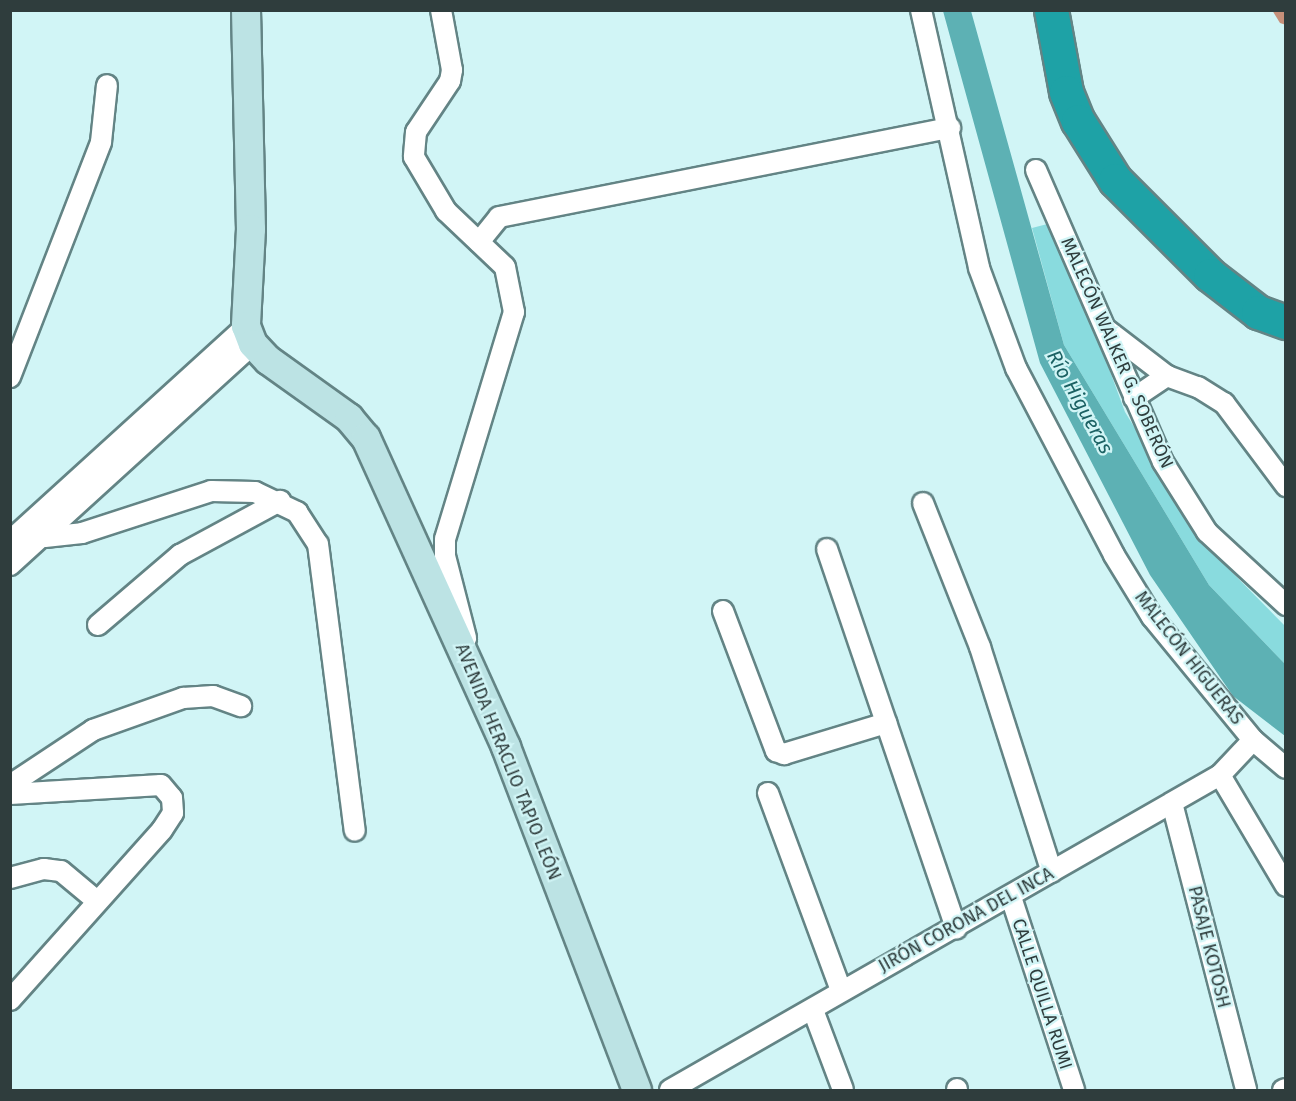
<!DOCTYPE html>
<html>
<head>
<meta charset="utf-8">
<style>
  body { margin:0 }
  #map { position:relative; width:1296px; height:1101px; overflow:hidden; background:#d1f5f6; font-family:"Fira Sans",sans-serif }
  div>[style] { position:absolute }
  .green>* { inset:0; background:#89dbde }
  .water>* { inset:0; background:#5db1b4 }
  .roads { filter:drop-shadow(2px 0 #638485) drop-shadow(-2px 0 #638485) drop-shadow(0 2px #638485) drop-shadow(0 -2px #638485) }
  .street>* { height:20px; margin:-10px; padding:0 10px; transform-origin:10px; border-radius:10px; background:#fff }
  .secondary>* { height:28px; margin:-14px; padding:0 14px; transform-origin:14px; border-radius:14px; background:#bce3e4 }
  .highway>* { height:33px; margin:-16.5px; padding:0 16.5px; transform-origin:16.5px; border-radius:16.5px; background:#1ea2a6 }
  .wall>* { inset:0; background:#c6907a }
  span { translate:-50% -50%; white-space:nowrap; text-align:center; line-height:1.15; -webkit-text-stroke:4.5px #d1f5f6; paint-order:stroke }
  .street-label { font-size:18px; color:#2f3d3d }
  .water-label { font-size:20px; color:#1b6163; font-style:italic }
  .frame { position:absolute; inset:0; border:12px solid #2f3d3d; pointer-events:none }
</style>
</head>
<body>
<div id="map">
  <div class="green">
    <i style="clip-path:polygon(1055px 222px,1125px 412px,1209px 549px,1285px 626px,1285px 664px,1209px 585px,1064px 345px,1032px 228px)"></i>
  </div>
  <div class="water">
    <i style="clip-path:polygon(943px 11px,971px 11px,1064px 345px,1209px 585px,1285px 664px,1285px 736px,1233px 696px,1150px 575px,1040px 363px)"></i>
  </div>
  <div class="roads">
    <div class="street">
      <i style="left:441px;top:10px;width:61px;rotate:79.6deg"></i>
      <i style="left:452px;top:70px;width:11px;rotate:100deg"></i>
      <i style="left:450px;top:81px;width:61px;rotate:123.7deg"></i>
      <i style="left:416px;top:132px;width:25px;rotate:95deg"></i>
      <i style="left:414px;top:157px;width:63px;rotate:59.3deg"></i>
      <i style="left:446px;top:211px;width:81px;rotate:43.5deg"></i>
      <i style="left:505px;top:267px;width:46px;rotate:78.7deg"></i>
      <i style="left:514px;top:312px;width:237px;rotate:106.9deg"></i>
      <i style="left:445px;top:539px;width:17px;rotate:90deg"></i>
      <i style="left:445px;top:556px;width:85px;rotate:75.6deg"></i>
      <i style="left:921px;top:10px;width:264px;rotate:77.3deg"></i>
      <i style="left:979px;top:268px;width:107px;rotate:69.7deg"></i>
      <i style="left:1016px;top:368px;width:211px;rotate:62.3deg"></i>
      <i style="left:1114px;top:555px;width:73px;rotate:58.5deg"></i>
      <i style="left:1152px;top:617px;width:159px;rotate:50.6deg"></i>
      <i style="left:1253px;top:740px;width:43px;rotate:40.3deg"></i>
      <i style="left:1036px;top:170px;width:318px;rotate:66.5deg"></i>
      <i style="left:1163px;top:462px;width:83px;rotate:57.8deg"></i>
      <i style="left:1207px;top:532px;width:108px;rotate:42.7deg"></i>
      <i style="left:479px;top:242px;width:32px;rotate:-51deg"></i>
      <i style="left:499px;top:217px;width:460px;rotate:-11.2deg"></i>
      <i style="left:1107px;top:330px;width:76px;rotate:37.5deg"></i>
      <i style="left:1167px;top:376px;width:33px;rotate:20deg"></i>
      <i style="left:1198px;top:387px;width:31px;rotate:32deg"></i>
      <i style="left:1224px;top:403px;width:104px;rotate:53.2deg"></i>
      <i style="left:10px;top:377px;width:252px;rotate:-68.8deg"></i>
      <i style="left:101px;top:142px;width:57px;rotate:-84deg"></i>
      <i style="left:1134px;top:398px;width:40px;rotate:-34deg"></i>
      <i style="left:923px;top:503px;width:155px;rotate:68.4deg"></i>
      <i style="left:980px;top:647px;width:236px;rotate:72.3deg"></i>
      <i style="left:45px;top:537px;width:37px;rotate:-6deg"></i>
      <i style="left:82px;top:533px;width:136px;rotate:-18deg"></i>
      <i style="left:211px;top:491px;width:44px;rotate:1.3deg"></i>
      <i style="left:255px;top:492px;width:47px;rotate:25.5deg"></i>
      <i style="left:297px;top:512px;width:38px;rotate:57deg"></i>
      <i style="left:318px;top:544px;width:289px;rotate:82.7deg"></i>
      <i style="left:10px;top:541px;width:319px;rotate:-42.3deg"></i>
      <i style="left:827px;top:549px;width:401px;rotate:71.2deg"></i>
      <i style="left:10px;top:565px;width:328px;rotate:-42.3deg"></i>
      <i style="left:723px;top:611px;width:150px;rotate:69.3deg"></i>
      <i style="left:776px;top:751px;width:9px;rotate:21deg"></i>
      <i style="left:784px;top:754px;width:107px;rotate:-16.9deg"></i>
      <i style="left:98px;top:625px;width:108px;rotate:-40.5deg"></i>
      <i style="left:180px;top:555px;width:114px;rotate:-28.4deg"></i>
      <i style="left:1220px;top:775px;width:129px;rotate:59.3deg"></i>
      <i style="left:10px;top:785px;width:100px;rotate:-33.5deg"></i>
      <i style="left:93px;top:730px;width:96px;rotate:-19.6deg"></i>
      <i style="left:183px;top:698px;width:30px;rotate:-4deg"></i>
      <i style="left:213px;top:696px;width:30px;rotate:20deg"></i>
      <i style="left:768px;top:793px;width:210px;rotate:69.7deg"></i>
      <i style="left:10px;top:794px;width:151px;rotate:-3.4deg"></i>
      <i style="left:161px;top:785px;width:17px;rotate:50deg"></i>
      <i style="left:172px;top:798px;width:15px;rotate:86deg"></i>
      <i style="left:173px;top:813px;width:20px;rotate:123deg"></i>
      <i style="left:162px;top:830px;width:228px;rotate:131.8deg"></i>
      <i style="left:1172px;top:803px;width:296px;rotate:75.5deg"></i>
      <i style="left:10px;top:878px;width:35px;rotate:-15deg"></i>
      <i style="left:44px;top:869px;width:17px;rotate:7deg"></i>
      <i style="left:61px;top:871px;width:47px;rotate:39.8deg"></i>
      <i style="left:1011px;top:897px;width:203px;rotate:71.9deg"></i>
      <i style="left:813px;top:1010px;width:85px;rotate:69.4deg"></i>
      <i style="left:957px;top:1089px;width:1px;rotate:90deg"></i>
      <i style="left:670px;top:1090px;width:634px;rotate:-29.8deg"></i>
      <i style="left:1220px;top:775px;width:48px;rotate:-46.7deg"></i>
      <i style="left:1283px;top:1090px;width:3px;rotate:-18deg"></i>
    </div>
    <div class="secondary">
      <i style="left:246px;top:10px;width:219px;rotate:88.7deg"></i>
      <i style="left:251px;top:229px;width:97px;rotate:93deg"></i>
      <i style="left:246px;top:326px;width:19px;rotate:69deg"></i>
      <i style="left:253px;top:344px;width:22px;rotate:47deg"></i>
      <i style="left:268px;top:360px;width:100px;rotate:35.6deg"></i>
      <i style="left:349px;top:418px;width:26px;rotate:50deg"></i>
      <i style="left:366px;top:438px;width:339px;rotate:65.6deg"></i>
      <i style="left:506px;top:747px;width:367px;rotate:69.1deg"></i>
    </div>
    <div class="highway">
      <i style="left:1051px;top:10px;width:83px;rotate:79.6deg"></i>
      <i style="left:1066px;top:92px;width:31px;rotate:68deg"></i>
      <i style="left:1078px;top:121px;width:70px;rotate:57.9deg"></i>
      <i style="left:1115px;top:180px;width:134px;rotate:45deg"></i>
      <i style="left:1210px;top:275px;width:61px;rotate:37.6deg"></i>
      <i style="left:1258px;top:312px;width:30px;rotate:20deg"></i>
    </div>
  </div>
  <div class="wall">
    <i style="clip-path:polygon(1272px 10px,1286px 10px,1286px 25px,1280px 23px)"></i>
  </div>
  <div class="street-label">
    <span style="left:1117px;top:353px;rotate:66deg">MALECÓN WALKER G. SOBERÓN</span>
    <span style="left:1189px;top:658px;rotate:52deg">MALECÓN HIGUERAS</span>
    <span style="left:508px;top:762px;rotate:68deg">AVENIDA HERACLIO TAPIO LEÓN</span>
    <span style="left:966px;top:920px;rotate:-29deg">JIRÓN CORONA DEL INCA</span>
    <span style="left:1209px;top:947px;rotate:76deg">PASAJE KOTOSH</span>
    <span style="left:1042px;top:994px;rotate:72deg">CALLE QUILLA RUMI</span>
  </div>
  <div class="water-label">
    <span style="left:1080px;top:402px;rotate:61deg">Río Higueras</span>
  </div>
  <div class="frame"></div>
</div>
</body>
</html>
